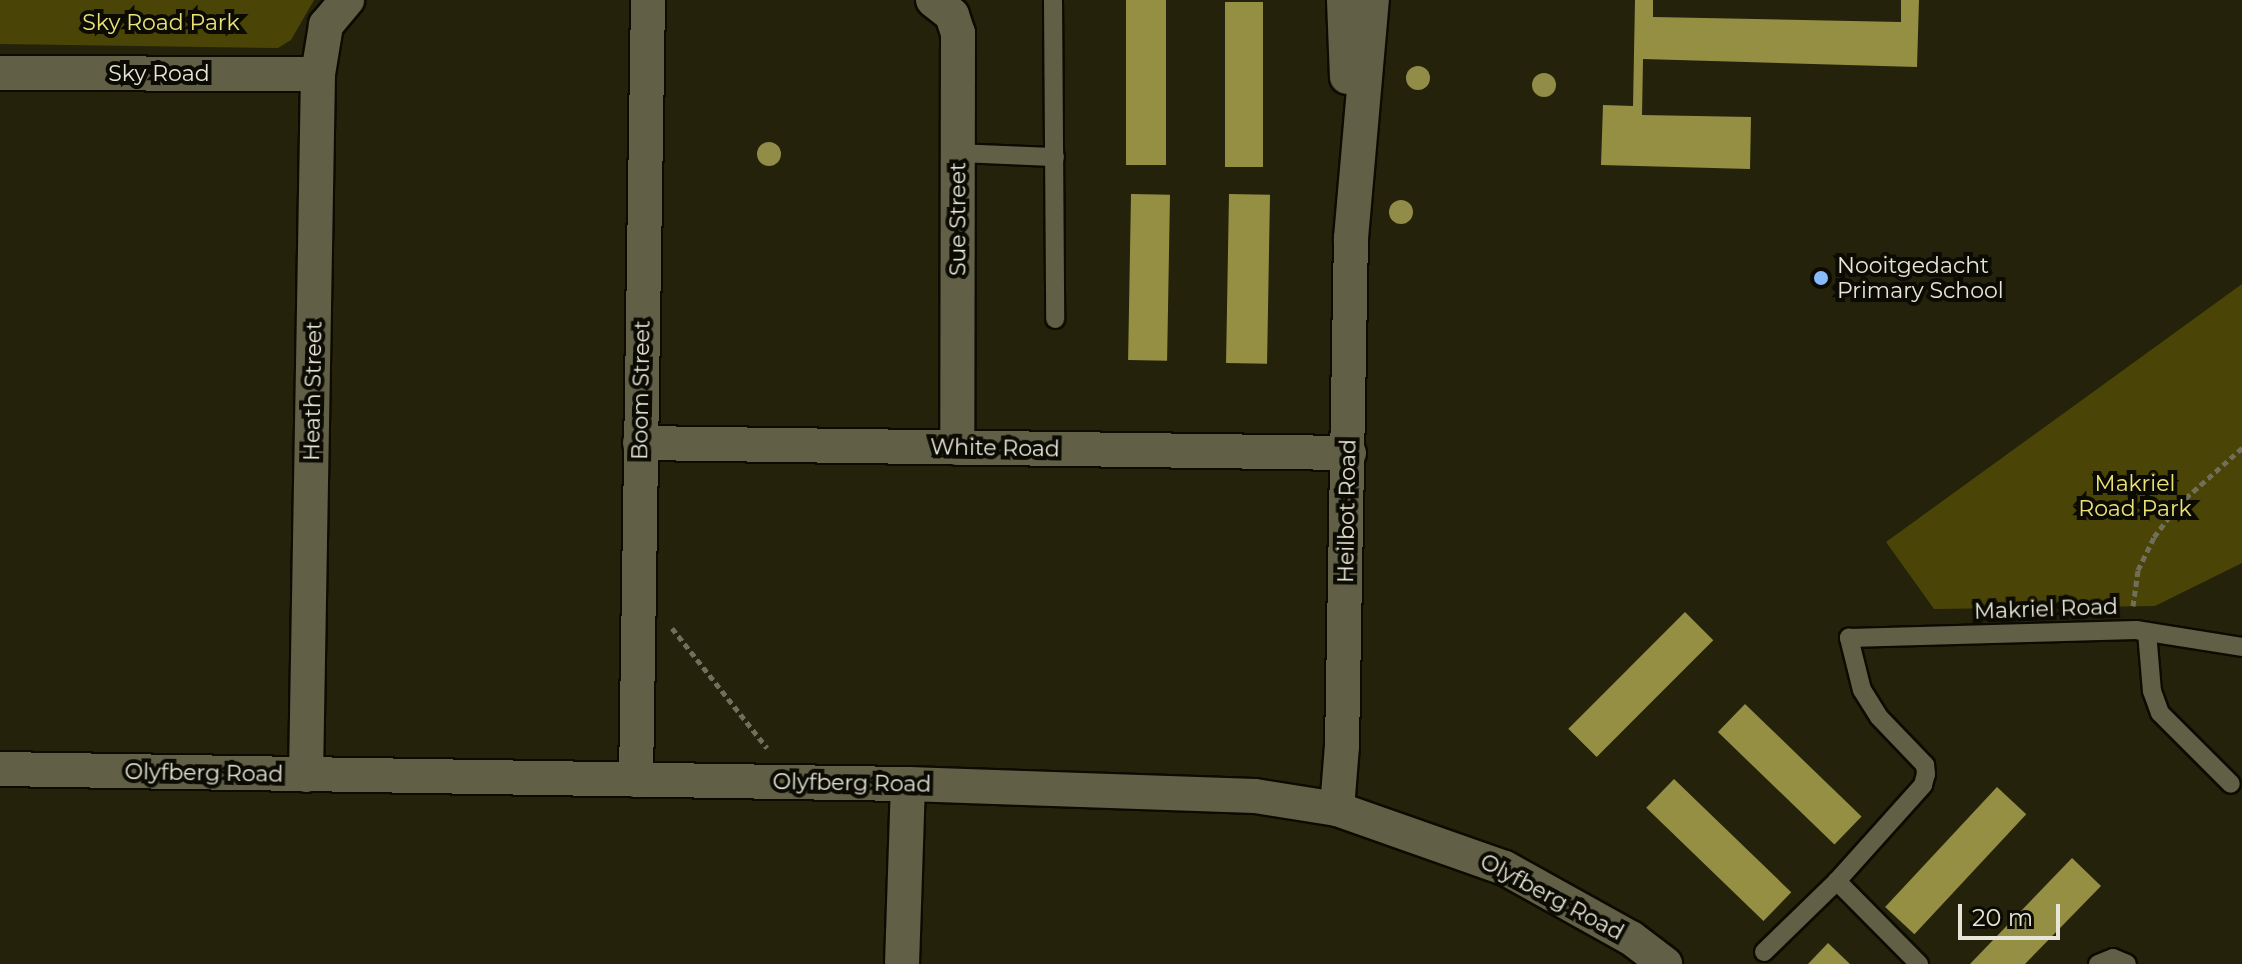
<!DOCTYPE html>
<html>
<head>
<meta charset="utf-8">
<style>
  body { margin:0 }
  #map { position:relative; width:2242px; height:964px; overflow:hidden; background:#24220a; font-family:Montserrat,sans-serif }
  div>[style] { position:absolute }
  .green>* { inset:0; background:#4a4506 }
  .building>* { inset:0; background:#958f44; transform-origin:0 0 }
  .path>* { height:5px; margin-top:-2.5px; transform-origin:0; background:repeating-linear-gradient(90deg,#706f5b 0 6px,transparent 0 10px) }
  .roads { filter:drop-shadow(2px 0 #0d0b00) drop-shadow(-2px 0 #0d0b00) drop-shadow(0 2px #0d0b00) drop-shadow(0 -2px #0d0b00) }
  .service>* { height:18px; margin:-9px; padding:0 9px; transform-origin:9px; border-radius:9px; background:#616046 }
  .minor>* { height:34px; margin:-17px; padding:0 17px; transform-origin:17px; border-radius:17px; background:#616046 }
  .trees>* { width:24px; height:24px; margin:-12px; border-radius:50%; background:#918c47 }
  .dots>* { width:22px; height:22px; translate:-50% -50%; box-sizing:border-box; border:4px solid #0c0b03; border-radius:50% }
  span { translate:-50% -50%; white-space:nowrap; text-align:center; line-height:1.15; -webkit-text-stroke:8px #0c0b03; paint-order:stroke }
  .park-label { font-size:22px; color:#ebe379 }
  .street-label { font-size:22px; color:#e6e5d7 }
  .poi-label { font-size:22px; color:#e6e5d7 }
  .left { translate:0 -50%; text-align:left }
  .scale { position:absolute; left:1958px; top:904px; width:102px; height:36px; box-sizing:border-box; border:4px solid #e6e5d7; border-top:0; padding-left:10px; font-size:24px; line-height:28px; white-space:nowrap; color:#e6e5d7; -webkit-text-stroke:6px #0c0b03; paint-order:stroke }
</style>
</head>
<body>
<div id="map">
  <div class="green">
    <i style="clip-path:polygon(0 0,314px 0,291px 40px,278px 48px,0 44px)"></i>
    <i style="clip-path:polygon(2242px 284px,2242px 563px,2155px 606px,1934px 609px,1886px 542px)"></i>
  </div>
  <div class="building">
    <i style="left:1126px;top:0;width:40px;height:165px"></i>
    <i style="clip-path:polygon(1635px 0,1653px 0,1653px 17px,1901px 22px,1901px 0,1919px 0,1917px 67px,1643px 59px,1642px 115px,1751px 117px,1750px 169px,1601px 165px,1603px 105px,1633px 106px)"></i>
    <i style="left:1225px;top:2px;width:38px;height:165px"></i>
    <i style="left:1131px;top:194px;width:39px;height:166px;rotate:1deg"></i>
    <i style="left:1229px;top:194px;width:41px;height:169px;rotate:1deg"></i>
    <i style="left:1685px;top:612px;width:40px;height:165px;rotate:45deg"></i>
    <i style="left:1745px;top:704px;width:162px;height:39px;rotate:44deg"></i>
    <i style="left:1674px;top:779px;width:163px;height:40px;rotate:44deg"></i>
    <i style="left:1997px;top:787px;width:40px;height:164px;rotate:43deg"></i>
    <i style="clip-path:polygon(2072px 858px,2101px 886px,2025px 964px,1970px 964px)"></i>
    <i style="clip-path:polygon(1828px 943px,1850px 964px,1808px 964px)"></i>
  </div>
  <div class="path">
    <i style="left:2133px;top:606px;width:36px;rotate:-82deg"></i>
    <i style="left:2138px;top:570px;width:37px;rotate:-64deg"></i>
    <i style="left:2154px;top:537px;width:40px;rotate:-53deg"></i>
    <i style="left:2178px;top:505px;width:86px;rotate:-41.7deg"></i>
    <i style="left:672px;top:628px;width:153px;rotate:51.6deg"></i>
  </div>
  <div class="roads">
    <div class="service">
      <i style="left:1053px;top:0;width:319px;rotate:89.6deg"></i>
      <i style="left:958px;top:153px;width:97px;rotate:2.4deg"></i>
      <i style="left:2147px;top:632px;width:59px;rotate:85.2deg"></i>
      <i style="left:2152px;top:691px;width:23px;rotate:70deg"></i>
      <i style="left:2160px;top:713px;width:100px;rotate:45deg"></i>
      <i style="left:1764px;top:952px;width:102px;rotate:-44.2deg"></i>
      <i style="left:1919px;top:964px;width:117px;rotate:-134.7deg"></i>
      <i style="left:1837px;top:881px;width:129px;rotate:-48.1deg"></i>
      <i style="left:1923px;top:785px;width:11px;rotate:-75deg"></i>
      <i style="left:1926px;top:774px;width:9px;rotate:-96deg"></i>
      <i style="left:1925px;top:765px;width:66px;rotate:-133.8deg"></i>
      <i style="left:1879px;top:717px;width:32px;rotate:-122deg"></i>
      <i style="left:1862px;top:690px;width:54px;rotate:-104deg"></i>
      <i style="left:1849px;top:638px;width:287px;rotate:-1.6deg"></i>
      <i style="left:2136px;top:630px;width:107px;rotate:9.1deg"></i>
      <i style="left:2098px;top:964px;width:16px;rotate:-22deg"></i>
      <i style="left:2113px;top:958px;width:15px;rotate:23deg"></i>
    </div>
    <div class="minor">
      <i style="left:933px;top:0;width:24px;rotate:38deg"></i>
      <i style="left:952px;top:15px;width:19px;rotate:72deg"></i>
      <i style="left:958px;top:33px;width:415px;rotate:90.1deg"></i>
      <i style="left:1344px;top:0;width:77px;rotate:87.8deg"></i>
      <i style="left:0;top:73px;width:318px;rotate:0.2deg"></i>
      <i style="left:640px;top:443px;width:709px;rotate:0.81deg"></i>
      <i style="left:0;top:769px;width:908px;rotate:0.95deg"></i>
      <i style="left:908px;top:784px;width:347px;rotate:2deg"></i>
      <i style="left:1255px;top:796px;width:83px;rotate:9deg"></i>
      <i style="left:1337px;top:809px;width:178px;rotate:19.4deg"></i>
      <i style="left:1505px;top:868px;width:144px;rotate:29.1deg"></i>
      <i style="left:1631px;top:938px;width:43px;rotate:37.4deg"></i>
      <i style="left:306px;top:775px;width:701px;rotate:-89.02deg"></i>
      <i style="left:318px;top:74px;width:50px;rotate:-80.7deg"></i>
      <i style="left:326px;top:25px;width:33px;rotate:-50deg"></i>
      <i style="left:636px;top:780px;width:780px;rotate:-89.12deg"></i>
      <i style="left:1337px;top:809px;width:63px;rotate:-85.5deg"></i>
      <i style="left:1342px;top:746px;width:508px;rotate:-88.99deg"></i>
      <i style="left:1351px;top:238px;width:239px;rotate:-85deg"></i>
      <i style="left:902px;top:964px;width:180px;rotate:-88.1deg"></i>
    </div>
  </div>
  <div class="trees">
    <i style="left:1418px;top:78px"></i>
    <i style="left:1544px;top:85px"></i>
    <i style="left:769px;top:154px"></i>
    <i style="left:1401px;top:212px"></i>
  </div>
  <div class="dots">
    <i style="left:1821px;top:278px;background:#87bbfb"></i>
  </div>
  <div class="park-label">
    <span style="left:161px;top:23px">Sky Road Park</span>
    <span style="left:2135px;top:496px">Makriel<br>Road Park</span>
  </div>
  <div class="street-label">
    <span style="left:159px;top:74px">Sky Road</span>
    <span style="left:958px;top:219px;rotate:-90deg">Sue Street</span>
    <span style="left:641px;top:390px;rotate:-89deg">Boom Street</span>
    <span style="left:313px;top:391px;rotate:-89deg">Heath Street</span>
    <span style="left:995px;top:448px;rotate:1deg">White Road</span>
    <span style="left:1347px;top:511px;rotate:-89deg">Heilbot Road</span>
    <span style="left:2046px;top:609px;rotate:-2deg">Makriel Road</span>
    <span style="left:204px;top:773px;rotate:1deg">Olyfberg Road</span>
    <span style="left:852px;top:783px;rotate:1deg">Olyfberg Road</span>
    <span style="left:1552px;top:897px;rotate:28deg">Olyfberg Road</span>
  </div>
  <div class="poi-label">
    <span class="left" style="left:1837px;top:278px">Nooitgedacht<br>Primary School</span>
  </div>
  <div class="scale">20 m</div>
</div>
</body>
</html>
